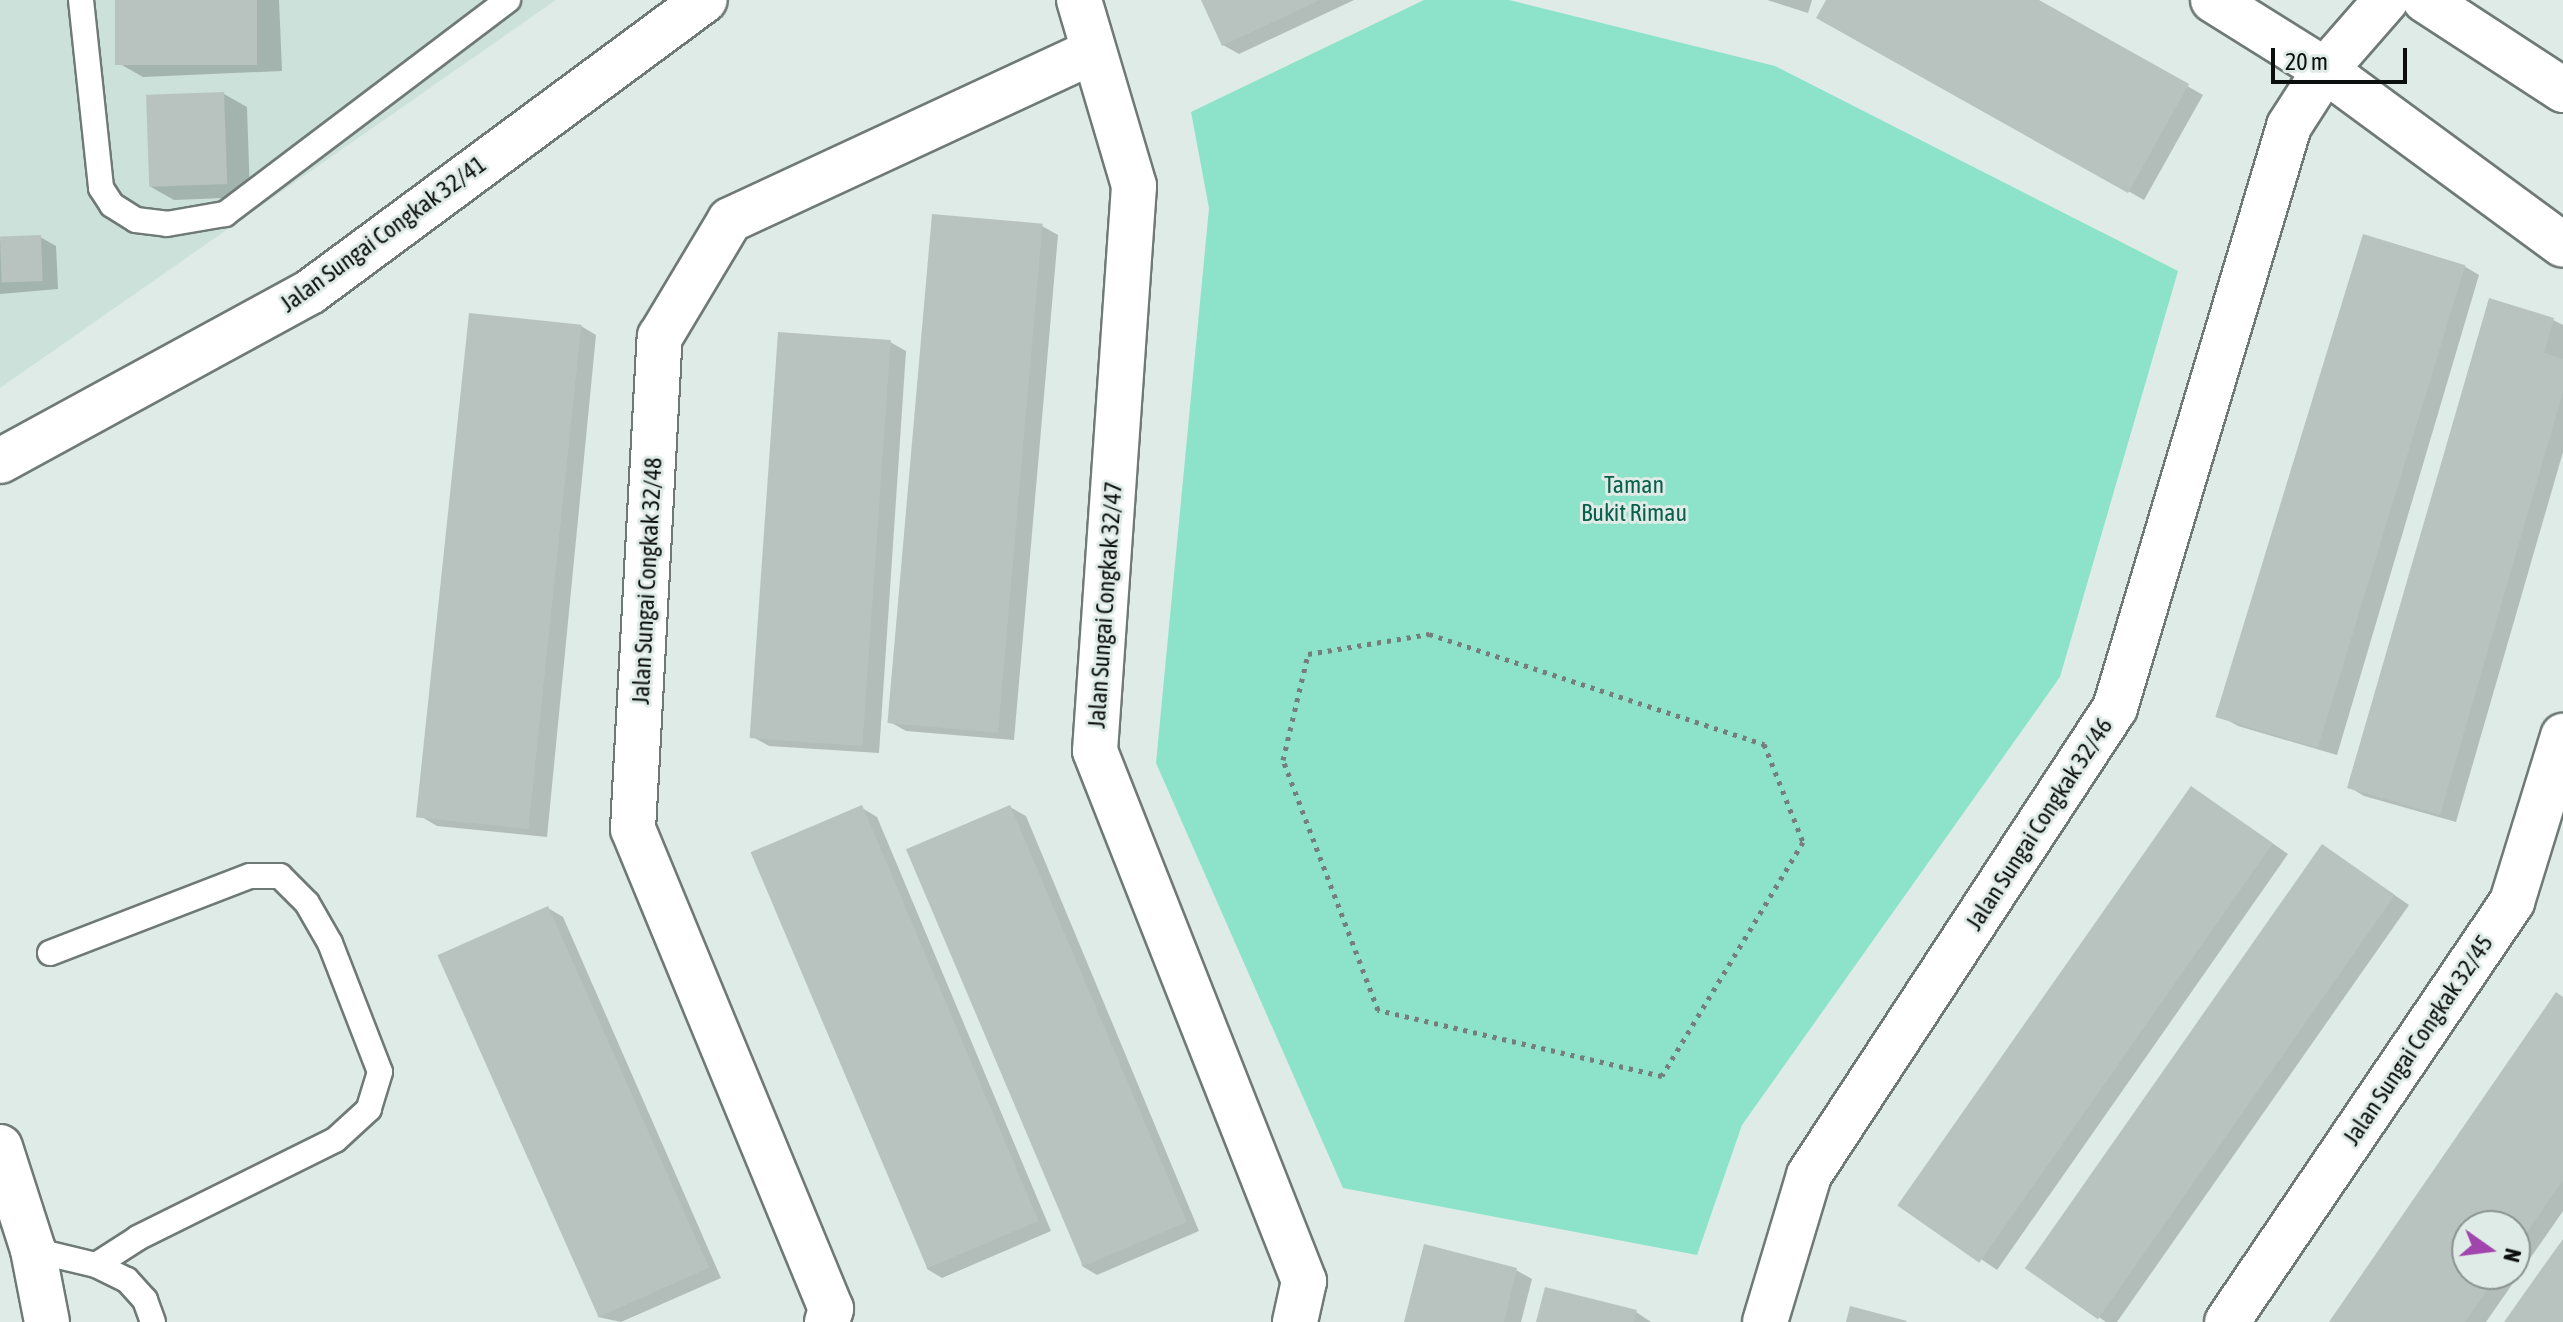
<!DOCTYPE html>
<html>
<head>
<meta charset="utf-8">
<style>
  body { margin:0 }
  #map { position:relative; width:2563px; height:1322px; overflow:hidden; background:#dfebe7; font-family:"Asap Condensed",sans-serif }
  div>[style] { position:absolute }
  .built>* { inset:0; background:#cce1da }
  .green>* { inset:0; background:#8ce3c9 }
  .shadow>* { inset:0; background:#0003 }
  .building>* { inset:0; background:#b8c3bf; transform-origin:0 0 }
  .path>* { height:5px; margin-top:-2.5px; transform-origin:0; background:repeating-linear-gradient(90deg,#767e7b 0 4px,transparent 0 10px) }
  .roads { filter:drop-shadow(2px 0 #6f7a77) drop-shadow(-2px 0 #6f7a77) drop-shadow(0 2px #6f7a77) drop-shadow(0 -2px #6f7a77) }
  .lane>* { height:24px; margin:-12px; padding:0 12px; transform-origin:12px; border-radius:12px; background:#fff }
  .street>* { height:44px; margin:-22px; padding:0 22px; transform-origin:22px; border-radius:22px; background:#fff }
  .secondary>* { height:44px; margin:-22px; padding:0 22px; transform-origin:22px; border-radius:22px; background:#fff }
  span { translate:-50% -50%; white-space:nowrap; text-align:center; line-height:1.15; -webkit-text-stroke:6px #dfebe7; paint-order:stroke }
  .street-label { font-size:24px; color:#0b0f0d }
  .park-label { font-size:24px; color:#095f4c }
  .north { position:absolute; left:2451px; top:1210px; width:80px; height:80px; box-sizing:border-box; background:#dfebe7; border:2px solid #8a9390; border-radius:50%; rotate:104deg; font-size:22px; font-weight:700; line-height:32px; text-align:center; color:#0b0f0d }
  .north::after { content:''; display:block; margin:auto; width:28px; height:36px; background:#a244ae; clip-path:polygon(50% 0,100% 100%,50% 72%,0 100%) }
  .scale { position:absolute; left:2271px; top:48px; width:136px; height:36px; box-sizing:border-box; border:4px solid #0b0f0d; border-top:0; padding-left:10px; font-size:24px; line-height:28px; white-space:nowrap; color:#0b0f0d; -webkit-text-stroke:6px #dfebe7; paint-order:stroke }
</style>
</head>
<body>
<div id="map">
  <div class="built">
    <i style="clip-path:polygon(0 0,556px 0,0 388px)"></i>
  </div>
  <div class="green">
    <i style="clip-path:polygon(1424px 0,1509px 0,1775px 66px,2178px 271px,2060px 677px,1742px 1125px,1697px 1255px,1343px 1188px,1156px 763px,1209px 208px,1191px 112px)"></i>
  </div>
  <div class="shadow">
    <i style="clip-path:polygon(117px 0,279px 0,282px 71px,143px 77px,120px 64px)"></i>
    <i style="clip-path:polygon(1203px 0,1354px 0,1239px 54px,1223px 45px)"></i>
    <i style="clip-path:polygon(1767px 0,1812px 0,1808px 13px)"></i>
    <i style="clip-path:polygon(1829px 0,2035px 0,2203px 95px,2144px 200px,1819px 17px)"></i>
    <i style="clip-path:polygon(224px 94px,247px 107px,250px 197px,174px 200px,151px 187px)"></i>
    <i style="clip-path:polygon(1042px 226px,1058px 235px,1014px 740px,906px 731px,890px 722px)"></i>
    <i style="clip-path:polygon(40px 237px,56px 246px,58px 289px,0 294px,0 240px)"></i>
    <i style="clip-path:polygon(2464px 266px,2479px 275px,2337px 755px,2238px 726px,2222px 717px)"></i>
    <i style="clip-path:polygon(2553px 320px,2563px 325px,2563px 452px,2456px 822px,2364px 796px,2349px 787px)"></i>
    <i style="clip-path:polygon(581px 326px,596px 335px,547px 837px,437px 826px,422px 817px)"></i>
    <i style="clip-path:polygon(890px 342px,906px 351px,879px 753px,769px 746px,753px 737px)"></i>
    <i style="clip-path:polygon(2207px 798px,2288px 854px,1997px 1270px,1902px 1205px)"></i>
    <i style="clip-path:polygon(1010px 807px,1026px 816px,1199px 1231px,1097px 1275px,1082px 1266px)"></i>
    <i style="clip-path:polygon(862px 808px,877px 817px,1051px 1231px,942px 1278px,927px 1269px)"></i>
    <i style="clip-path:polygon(2323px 846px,2409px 905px,2117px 1322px,2106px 1322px,2027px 1267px)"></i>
    <i style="clip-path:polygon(548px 908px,563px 917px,721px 1278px,621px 1322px,598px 1317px)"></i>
    <i style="clip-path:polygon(evenodd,2563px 998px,2563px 1211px,2486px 1322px,2331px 1322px,2563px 998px,2467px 1226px,2515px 1226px,2515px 1274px,2467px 1274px,2467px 1226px)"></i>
    <i style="clip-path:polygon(1516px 1270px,1532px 1279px,1521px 1322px,1407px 1322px)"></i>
    <i style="clip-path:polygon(1636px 1312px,1651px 1322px,1538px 1322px)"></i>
  </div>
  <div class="building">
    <i style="left:115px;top:0;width:142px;height:65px"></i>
    <i style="clip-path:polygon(1201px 0,1320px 0,1222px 46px)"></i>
    <i style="clip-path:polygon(1826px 0,2039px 0,2189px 84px,2128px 193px,1816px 18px)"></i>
    <i style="left:224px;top:92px;width:92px;height:78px;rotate:88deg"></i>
    <i style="left:932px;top:214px;width:111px;height:511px;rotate:5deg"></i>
    <i style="left:2363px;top:234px;width:107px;height:505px;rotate:17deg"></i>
    <i style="left:41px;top:235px;width:46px;height:41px;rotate:88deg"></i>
    <i style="clip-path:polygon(2489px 298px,2554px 318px,2544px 353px,2563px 359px,2563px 392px,2440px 815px,2347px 788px)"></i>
    <i style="left:469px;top:313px;width:113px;height:507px;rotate:6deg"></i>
    <i style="left:778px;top:332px;width:113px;height:407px;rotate:4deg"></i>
    <i style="left:2191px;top:786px;width:100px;height:512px;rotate:35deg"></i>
    <i style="left:862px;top:805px;width:452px;height:121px;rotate:67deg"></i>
    <i style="left:1010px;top:805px;width:453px;height:113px;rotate:67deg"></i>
    <i style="left:2322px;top:844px;width:89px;height:518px;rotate:35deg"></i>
    <i style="left:548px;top:906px;width:396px;height:121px;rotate:66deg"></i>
    <i style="clip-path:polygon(2556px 992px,2563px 997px,2563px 1180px,2515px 1249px,2515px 1226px,2467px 1226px,2467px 1274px,2498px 1274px,2465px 1322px,2329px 1322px)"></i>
    <i style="clip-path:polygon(2563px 1239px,2563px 1322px,2504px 1322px,2540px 1271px)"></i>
    <i style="clip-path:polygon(1424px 1244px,1517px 1268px,1504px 1322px,1404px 1322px)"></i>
    <i style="clip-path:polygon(1545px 1287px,1637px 1310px,1634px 1322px,1536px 1322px)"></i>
    <i style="clip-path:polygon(1850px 1306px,1907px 1321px,1906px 1322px,1846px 1322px)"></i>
  </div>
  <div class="path">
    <i style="left:1429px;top:634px;width:353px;rotate:18.2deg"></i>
    <i style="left:1764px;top:744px;width:105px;rotate:68.3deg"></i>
    <i style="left:1803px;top:842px;width:273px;rotate:121.1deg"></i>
    <i style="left:1662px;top:1076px;width:292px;rotate:-166.9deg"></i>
    <i style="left:1378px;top:1010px;width:267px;rotate:-110.8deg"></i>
    <i style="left:1283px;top:760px;width:109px;rotate:-76.7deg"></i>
    <i style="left:1308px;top:654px;width:123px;rotate:-9.4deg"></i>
  </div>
  <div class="roads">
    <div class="lane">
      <i style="left:81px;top:0;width:189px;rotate:83.9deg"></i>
      <i style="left:101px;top:188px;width:20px;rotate:57deg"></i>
      <i style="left:112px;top:205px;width:28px;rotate:32deg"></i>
      <i style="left:136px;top:220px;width:31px;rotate:7deg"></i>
      <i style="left:167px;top:224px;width:59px;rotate:-9.8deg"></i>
      <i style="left:225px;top:214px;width:355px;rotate:-37.1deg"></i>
      <i style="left:50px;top:953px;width:214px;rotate:-21.1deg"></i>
      <i style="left:250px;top:876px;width:30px"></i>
      <i style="left:280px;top:876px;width:38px;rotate:45deg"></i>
      <i style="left:307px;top:903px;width:46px;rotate:60.1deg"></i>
      <i style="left:330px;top:943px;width:138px;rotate:68.8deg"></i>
      <i style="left:380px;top:1072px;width:39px;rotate:107deg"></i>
      <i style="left:369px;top:1109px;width:46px;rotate:137.6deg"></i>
      <i style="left:335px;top:1140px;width:220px;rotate:153.6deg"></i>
      <i style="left:138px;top:1238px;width:50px;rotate:147.3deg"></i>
      <i style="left:33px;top:1250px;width:65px;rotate:13.4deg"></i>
      <i style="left:96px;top:1265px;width:34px;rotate:26deg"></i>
      <i style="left:127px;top:1280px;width:27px;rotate:48deg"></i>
      <i style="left:145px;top:1300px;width:23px;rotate:70deg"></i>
    </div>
    <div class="street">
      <i style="left:1079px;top:0;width:194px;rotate:73.5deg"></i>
      <i style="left:1134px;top:186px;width:566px;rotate:93.95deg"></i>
      <i style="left:1095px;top:751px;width:570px;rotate:68.48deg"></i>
      <i style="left:1304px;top:1281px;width:42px;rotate:102.4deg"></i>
      <i style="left:2213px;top:0;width:132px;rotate:32deg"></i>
      <i style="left:2325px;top:70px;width:295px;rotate:36.3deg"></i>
      <i style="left:827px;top:1322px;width:14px;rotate:-73deg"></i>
      <i style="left:831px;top:1309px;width:519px;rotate:-112.42deg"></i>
      <i style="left:633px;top:829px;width:493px;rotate:-86.9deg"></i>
      <i style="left:660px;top:337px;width:136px;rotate:-59.1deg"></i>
      <i style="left:730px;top:220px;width:399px;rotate:-24.9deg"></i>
      <i style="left:1765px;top:1322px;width:153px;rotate:-73.3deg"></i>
      <i style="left:1809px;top:1175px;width:558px;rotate:-56.77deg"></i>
      <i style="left:2115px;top:708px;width:607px;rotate:-73.35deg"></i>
      <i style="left:2289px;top:126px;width:67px;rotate:-57.3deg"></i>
      <i style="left:2325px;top:70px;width:93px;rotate:-48.9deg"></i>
      <i style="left:2227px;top:1322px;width:508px;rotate:-55.84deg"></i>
      <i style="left:2512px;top:902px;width:174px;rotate:-72.9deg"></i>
    </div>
    <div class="secondary">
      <i style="left:2425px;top:0;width:165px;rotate:33.1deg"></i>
      <i style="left:0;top:461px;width:353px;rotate:-28.6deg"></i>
      <i style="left:310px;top:292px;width:491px;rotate:-36.5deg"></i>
      <i style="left:0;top:1147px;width:108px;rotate:72.2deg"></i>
      <i style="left:33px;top:1250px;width:73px;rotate:79deg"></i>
    </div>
  </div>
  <div class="street-label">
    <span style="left:383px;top:234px;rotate:-36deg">Jalan Sungai Congkak 32/41</span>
    <span style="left:647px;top:581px;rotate:-87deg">Jalan Sungai Congkak 32/48</span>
    <span style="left:1105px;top:605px;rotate:-86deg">Jalan Sungai Congkak 32/47</span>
    <span style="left:2039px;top:824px;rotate:-57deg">Jalan Sungai Congkak 32/46</span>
    <span style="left:2418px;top:1040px;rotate:-56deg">Jalan Sungai Congkak 32/45</span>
  </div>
  <div class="park-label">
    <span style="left:1634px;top:499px">Taman<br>Bukit Rimau</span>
  </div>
  <div class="north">N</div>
  <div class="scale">20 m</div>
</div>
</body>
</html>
